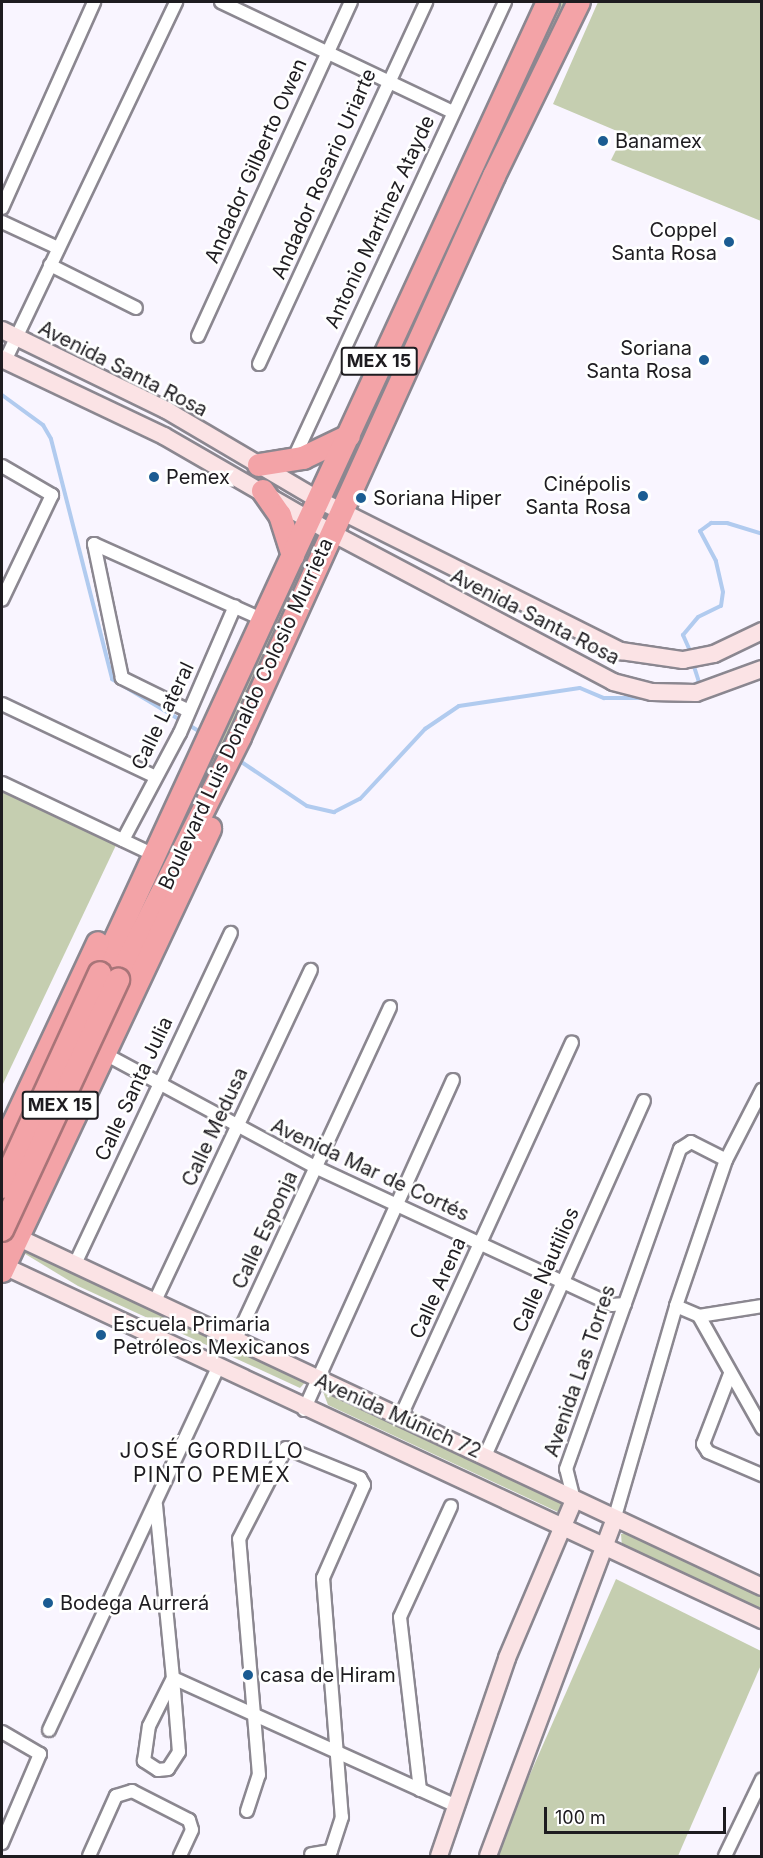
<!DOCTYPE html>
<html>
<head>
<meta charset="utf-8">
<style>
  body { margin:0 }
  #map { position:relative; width:763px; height:1858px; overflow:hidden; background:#f9f5ff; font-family:Inter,sans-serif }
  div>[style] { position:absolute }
  .green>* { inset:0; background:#c5ceb0 }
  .stream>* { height:4px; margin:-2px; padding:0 2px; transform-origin:2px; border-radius:2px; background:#b1cbef }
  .roads { filter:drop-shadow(2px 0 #8b8790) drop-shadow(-2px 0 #8b8790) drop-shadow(0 2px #8b8790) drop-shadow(0 -2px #8b8790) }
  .street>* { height:12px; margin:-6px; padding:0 6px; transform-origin:6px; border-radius:6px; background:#fff }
  .secondary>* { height:16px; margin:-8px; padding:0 8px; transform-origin:8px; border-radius:8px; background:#fbe3e5 }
  .highway>* { height:22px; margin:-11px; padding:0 11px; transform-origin:11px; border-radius:11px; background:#f3a3a7 }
  .bridges { filter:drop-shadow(2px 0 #a87478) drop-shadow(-2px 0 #a87478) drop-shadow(0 2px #a87478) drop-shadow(0 -2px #a87478) }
  .highway-bridge>* { height:22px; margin:-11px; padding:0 11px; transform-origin:11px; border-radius:11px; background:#f3a3a7 }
  .dots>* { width:16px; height:16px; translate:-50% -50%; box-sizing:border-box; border:3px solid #fff; border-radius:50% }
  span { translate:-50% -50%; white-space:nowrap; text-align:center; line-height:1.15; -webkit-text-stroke:5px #fff; paint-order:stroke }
  .shield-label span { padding:2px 4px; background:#fff; border:2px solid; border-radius:4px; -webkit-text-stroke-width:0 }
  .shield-label { font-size:18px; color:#1e1c20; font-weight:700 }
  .poi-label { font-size:20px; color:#1e1c20 }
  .left { translate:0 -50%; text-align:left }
  .right { translate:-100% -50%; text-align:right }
  .street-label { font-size:20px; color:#1e1c20 }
  .neighbourhood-label { font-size:21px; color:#1e1c20; letter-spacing:1.5px }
  .frame { position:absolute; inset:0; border:3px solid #1e1c20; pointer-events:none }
  .scale { position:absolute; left:544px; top:1807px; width:182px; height:27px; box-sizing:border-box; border:3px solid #1e1c20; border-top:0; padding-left:8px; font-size:18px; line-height:21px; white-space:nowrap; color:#1e1c20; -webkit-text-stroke:4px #fff; paint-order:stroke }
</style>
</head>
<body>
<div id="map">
  <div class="green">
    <i style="clip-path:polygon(554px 2px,568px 2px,503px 138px,535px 58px)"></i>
    <i style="clip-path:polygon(598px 2px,761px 2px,761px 221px,611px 160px,624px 134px,553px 104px)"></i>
    <i style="clip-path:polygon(480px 184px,382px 397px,354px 450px,349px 450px)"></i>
    <i style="clip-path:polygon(318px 530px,278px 632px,73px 1060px,176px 833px)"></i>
    <i style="clip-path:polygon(2px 789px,117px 843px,2px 1086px)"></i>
    <i style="clip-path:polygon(18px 1241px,309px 1378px,300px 1388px,78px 1286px,17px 1249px)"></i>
    <i style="clip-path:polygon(322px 1389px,567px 1500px,560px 1513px,328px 1405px)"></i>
    <i style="clip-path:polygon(631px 1532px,761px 1592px,761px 1613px,622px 1547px,621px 1534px)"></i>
    <i style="clip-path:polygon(616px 1579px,761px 1651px,761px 1665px,678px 1856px,494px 1856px)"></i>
  </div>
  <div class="stream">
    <i style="left:2px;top:395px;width:51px;rotate:36.2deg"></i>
    <i style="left:43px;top:425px;width:16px;rotate:60deg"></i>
    <i style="left:51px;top:439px;width:248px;rotate:75.7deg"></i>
    <i style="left:112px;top:679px;width:105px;rotate:31deg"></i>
    <i style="left:691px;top:653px;width:20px;rotate:-114deg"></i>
    <i style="left:683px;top:635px;width:23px;rotate:-50deg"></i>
    <i style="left:698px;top:617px;width:25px;rotate:-26deg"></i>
    <i style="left:721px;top:606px;width:14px;rotate:-82deg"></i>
    <i style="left:723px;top:592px;width:32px;rotate:-103deg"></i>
    <i style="left:716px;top:561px;width:34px;rotate:-118deg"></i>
    <i style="left:700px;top:531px;width:14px;rotate:-36deg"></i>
    <i style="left:711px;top:523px;width:16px"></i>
    <i style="left:727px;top:523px;width:37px;rotate:17deg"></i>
    <i style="left:692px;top:686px;width:8px;rotate:-30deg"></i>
    <i style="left:699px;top:682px;width:20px;rotate:-108deg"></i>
    <i style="left:237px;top:759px;width:84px;rotate:33.9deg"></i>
    <i style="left:307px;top:806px;width:28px;rotate:13deg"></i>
    <i style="left:334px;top:812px;width:29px;rotate:-27deg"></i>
    <i style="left:360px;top:799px;width:96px;rotate:-47.1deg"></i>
    <i style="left:425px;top:729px;width:41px;rotate:-34.1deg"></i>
    <i style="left:459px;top:706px;width:122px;rotate:-8.5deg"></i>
    <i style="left:580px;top:688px;width:26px;rotate:23deg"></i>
    <i style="left:604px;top:698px;width:40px"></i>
  </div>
  <div class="roads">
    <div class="street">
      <i style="left:221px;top:2px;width:257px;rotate:25.4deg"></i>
      <i style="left:2px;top:208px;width:226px;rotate:-65.9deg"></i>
      <i style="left:2px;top:222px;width:62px;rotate:24.9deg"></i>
      <i style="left:50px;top:265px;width:96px;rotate:26.6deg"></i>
      <i style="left:198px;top:336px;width:367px;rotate:-65.4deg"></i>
      <i style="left:5px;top:361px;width:398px;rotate:-64.5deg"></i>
      <i style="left:259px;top:364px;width:399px;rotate:-65.2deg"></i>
      <i style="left:293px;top:460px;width:505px;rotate:-65.16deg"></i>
      <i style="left:2px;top:466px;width:58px;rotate:30.1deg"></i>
      <i style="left:52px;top:495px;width:116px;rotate:115.5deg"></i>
      <i style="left:2px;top:704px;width:170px;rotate:25.4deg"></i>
      <i style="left:189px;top:711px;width:75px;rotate:-153.8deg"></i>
      <i style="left:122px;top:678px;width:137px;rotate:-101.8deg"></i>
      <i style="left:94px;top:544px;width:184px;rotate:24.1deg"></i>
      <i style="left:2px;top:783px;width:157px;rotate:25.3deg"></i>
      <i style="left:123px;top:840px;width:121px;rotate:-62deg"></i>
      <i style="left:180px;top:733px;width:138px;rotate:-66.6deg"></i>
      <i style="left:105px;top:1054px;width:238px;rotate:28.3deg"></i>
      <i style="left:315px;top:1167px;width:327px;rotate:24.9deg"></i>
      <i style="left:612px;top:1305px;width:13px;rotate:-4deg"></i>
      <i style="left:75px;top:1264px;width:366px;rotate:-64.8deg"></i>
      <i style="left:155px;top:1301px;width:366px;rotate:-64.8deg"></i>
      <i style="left:676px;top:1306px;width:25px;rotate:23deg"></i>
      <i style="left:699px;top:1316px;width:64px;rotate:-9deg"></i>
      <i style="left:699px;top:1316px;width:129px;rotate:60.6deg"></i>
      <i style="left:236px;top:1339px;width:366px;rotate:-65.1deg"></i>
      <i style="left:730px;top:1374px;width:75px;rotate:111.1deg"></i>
      <i style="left:703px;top:1444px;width:9px;rotate:58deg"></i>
      <i style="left:708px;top:1452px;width:59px;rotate:23.1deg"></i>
      <i style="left:304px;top:1410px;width:362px;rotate:-65.7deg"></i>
      <i style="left:400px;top:1418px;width:413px;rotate:-65.4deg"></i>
      <i style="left:485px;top:1456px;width:389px;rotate:-65.9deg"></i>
      <i style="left:574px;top:1500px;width:32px;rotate:-104deg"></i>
      <i style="left:566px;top:1469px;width:340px;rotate:-70.4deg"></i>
      <i style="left:680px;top:1149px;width:13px;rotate:-32deg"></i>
      <i style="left:691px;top:1142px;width:39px;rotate:27deg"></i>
      <i style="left:156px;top:1505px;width:174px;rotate:84.4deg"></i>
      <i style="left:173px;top:1678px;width:74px;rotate:85.4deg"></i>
      <i style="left:179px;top:1752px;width:20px;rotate:123deg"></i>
      <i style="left:168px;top:1769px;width:10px;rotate:174deg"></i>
      <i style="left:158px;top:1770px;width:17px;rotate:-147deg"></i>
      <i style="left:144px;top:1761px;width:35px;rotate:-82deg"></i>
      <i style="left:149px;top:1726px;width:54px;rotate:-63.4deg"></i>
      <i style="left:173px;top:1678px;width:311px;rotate:24.3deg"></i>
      <i style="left:614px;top:1520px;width:223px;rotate:-73.8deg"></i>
      <i style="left:676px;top:1306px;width:154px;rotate:-71.1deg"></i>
      <i style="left:726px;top:1160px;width:79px;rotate:-62.8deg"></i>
      <i style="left:49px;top:1730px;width:398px;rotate:-65deg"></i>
      <i style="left:2px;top:1732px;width:44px;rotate:30.1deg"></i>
      <i style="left:40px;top:1754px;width:97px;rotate:113.1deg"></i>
      <i style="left:420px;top:1790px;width:174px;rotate:-96.6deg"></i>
      <i style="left:400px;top:1617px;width:122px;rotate:-65.3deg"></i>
      <i style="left:247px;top:1811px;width:38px;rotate:-72deg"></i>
      <i style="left:259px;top:1775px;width:237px;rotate:-94.8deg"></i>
      <i style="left:239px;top:1539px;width:102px;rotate:-62.7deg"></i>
      <i style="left:286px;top:1448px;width:80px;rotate:22.1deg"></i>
      <i style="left:360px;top:1478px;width:8px;rotate:60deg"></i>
      <i style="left:364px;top:1485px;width:102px;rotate:113.8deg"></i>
      <i style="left:323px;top:1578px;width:240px;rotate:85.5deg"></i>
      <i style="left:342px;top:1817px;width:36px;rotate:108deg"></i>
      <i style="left:331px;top:1851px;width:20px;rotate:171deg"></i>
      <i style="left:89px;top:1856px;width:66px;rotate:-65.8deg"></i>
      <i style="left:116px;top:1796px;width:17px;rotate:-17deg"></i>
      <i style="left:132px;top:1791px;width:64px;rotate:27deg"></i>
      <i style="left:189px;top:1820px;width:10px;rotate:73deg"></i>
      <i style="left:192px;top:1830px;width:29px;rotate:115deg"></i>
      <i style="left:725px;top:1856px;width:85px;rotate:-64.3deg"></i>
    </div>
    <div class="secondary">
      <i style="left:2px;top:330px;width:182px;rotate:26deg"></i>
      <i style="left:166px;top:410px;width:178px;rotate:30.5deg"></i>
      <i style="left:319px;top:500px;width:338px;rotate:26.6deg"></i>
      <i style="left:621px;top:651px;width:63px;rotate:8.3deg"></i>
      <i style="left:683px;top:660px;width:32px;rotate:-11deg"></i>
      <i style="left:714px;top:654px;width:53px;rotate:-25.6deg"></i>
      <i style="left:2px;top:359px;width:179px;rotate:25.4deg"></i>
      <i style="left:164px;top:436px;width:194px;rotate:30deg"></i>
      <i style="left:332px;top:533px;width:318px;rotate:27.9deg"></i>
      <i style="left:613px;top:682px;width:40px;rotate:14.4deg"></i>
      <i style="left:652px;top:692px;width:44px;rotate:1.3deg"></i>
      <i style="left:696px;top:693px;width:70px;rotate:-20deg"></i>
      <i style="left:17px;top:1237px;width:823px;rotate:25.16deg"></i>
      <i style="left:4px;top:1266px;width:837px;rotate:25.03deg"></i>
      <i style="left:439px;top:1856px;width:209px;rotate:-71deg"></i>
      <i style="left:507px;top:1658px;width:172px;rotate:-67deg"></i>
      <i style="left:488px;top:1856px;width:359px;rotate:-69.4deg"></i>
    </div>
    <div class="highway">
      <i style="left:259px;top:465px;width:45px;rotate:-9deg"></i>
      <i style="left:303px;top:458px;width:51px;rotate:-25.6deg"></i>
      <i style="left:263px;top:491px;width:29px;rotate:55deg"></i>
      <i style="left:280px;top:515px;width:43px;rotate:72.4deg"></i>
      <i style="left:100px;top:973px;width:1069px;rotate:-65.23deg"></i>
      <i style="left:118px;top:980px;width:272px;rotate:-63.3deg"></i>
      <i style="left:240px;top:737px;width:616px;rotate:-65.64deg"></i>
      <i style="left:494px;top:176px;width:194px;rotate:-64deg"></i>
      <i style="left:2px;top:1148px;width:226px;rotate:-64.9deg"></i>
      <i style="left:2px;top:1271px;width:489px;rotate:-64.8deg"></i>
    </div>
  </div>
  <div class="bridges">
    <div class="highway-bridge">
      <i style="left:2px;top:1187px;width:235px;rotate:-65.4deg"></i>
      <i style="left:2px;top:1230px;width:276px;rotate:-65.1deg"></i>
    </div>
  </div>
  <div class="dots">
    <i style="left:603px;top:141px;background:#1b5c92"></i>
    <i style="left:729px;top:242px;background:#1b5c92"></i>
    <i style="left:704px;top:360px;background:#1b5c92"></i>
    <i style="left:154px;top:477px;background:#1b5c92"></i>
    <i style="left:643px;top:496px;background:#1b5c92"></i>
    <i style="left:361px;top:498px;background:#1b5c92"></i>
    <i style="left:101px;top:1335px;background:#1b5c92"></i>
    <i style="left:48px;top:1603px;background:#1b5c92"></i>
    <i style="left:248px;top:1675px;background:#1b5c92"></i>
  </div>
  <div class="shield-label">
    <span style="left:379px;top:361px">MEX 15</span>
    <span style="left:60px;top:1105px">MEX 15</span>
  </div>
  <div class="poi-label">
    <span class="left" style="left:615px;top:141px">Banamex</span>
    <span class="right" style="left:717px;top:242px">Coppel<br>Santa Rosa</span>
    <span class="right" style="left:692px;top:360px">Soriana<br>Santa Rosa</span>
    <span class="left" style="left:166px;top:477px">Pemex</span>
    <span class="right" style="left:631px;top:496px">Cinépolis<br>Santa Rosa</span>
    <span class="left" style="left:373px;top:498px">Soriana Hiper</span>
    <span class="left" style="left:113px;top:1336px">Escuela Primaria<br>Petróleos Mexicanos</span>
    <span class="left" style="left:60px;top:1603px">Bodega Aurrerá</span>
    <span class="left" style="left:260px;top:1675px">casa de Hiram</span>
  </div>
  <div class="street-label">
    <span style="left:256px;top:161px;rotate:-66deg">Andador Gilberto Owen</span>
    <span style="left:324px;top:174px;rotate:-66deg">Andador Rosario Uriarte</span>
    <span style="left:380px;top:222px;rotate:-65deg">Antonio Martinez Atayde</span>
    <span style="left:123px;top:369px;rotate:27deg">Avenida Santa Rosa</span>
    <span style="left:535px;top:617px;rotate:27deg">Avenida Santa Rosa</span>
    <span style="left:246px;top:714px;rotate:-65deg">Boulevard Luis Donaldo Colosio Murrieta</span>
    <span style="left:163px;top:716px;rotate:-64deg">Calle Lateral</span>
    <span style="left:134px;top:1089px;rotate:-65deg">Calle Santa Julia</span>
    <span style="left:215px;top:1127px;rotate:-65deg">Calle Medusa</span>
    <span style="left:370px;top:1170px;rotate:25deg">Avenida Mar de Cortés</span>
    <span style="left:265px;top:1230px;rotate:-65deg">Calle Esponja</span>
    <span style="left:546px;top:1270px;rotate:-66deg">Calle Nautilios</span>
    <span style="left:438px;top:1288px;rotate:-66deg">Calle Arena</span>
    <span style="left:580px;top:1371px;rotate:-71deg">Avenida Las Torres</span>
    <span style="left:398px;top:1416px;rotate:24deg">Avenida Múnich 72</span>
  </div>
  <div class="neighbourhood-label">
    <span style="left:212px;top:1463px">JOSÉ GORDILLO<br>PINTO PEMEX</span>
  </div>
  <div class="frame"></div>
  <div class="scale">100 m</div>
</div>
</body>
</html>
